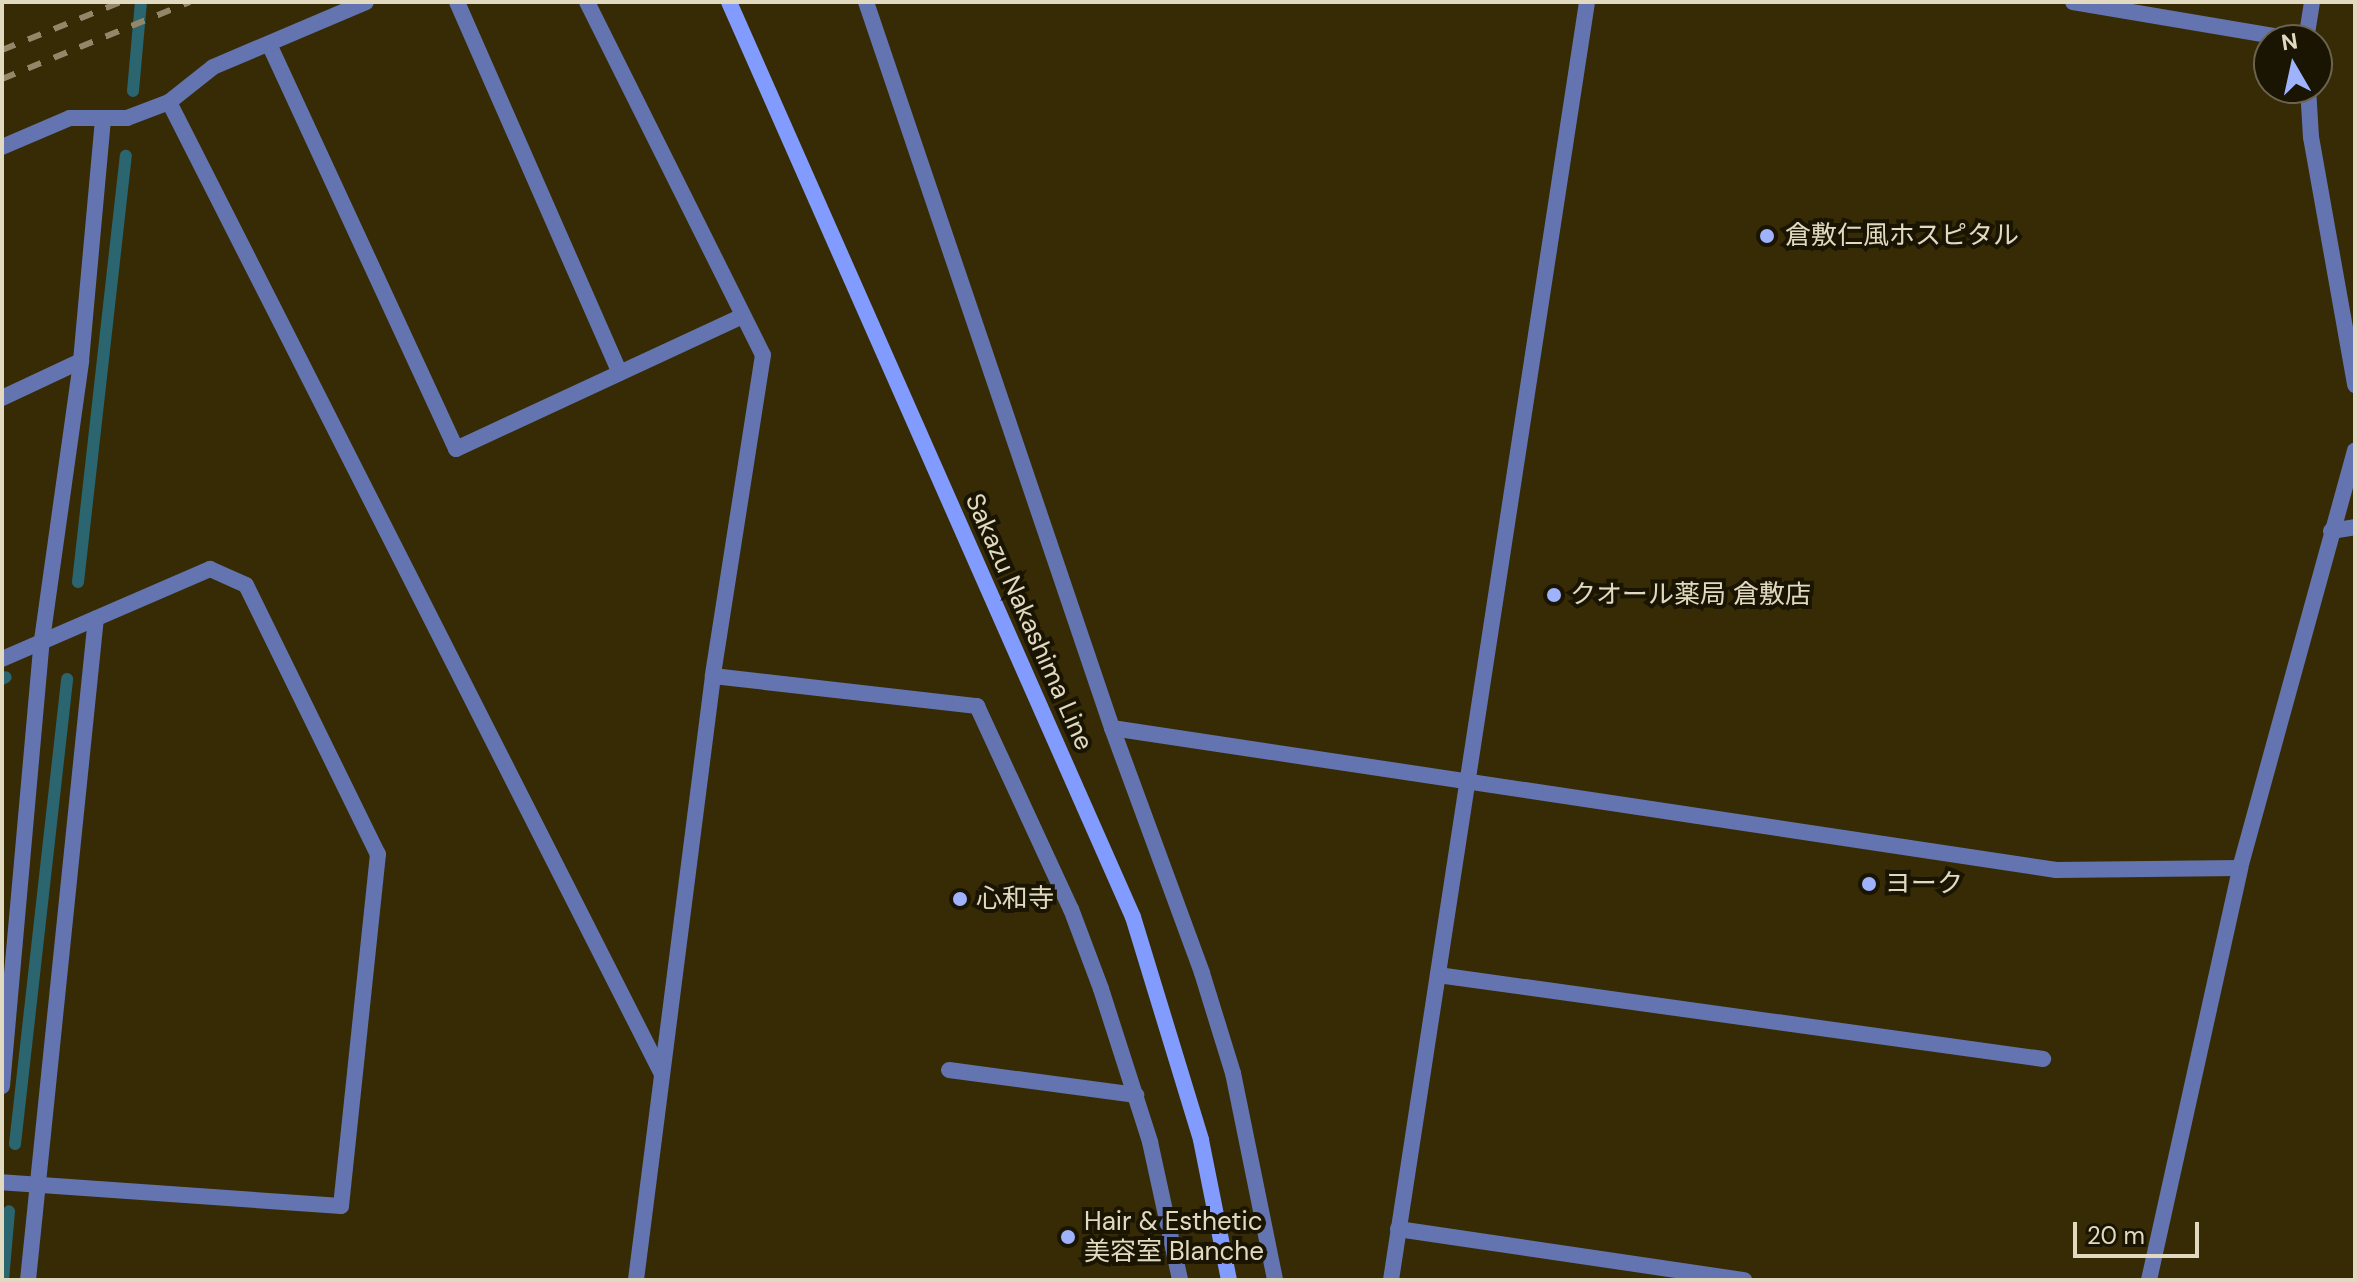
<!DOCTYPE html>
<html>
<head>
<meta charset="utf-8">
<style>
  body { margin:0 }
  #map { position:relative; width:2357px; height:1282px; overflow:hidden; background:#362b04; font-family:"DM Sans","Noto Sans JP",sans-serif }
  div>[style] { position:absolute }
  .stream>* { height:12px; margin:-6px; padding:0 6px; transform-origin:6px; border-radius:6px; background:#2a6570 }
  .minor>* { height:16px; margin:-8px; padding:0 8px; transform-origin:8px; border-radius:8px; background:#6374b1 }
  .secondary>* { height:16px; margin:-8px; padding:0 8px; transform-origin:8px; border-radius:8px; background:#829bfe }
  .rail>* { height:6px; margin-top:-3px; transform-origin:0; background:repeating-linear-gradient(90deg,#928869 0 14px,transparent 0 28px) }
  .dots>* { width:22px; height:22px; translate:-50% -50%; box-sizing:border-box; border:4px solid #1a1402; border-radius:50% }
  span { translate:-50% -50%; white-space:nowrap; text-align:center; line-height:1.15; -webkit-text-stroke:8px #1a1402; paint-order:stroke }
  .poi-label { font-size:26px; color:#e1d9c0 }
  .left { translate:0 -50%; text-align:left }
  .street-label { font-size:26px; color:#e1d9c0 }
  .frame { position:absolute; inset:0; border:4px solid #e1d9c0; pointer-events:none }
  .north { position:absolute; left:2253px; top:24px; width:80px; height:80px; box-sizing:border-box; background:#1a1402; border:2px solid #6a634e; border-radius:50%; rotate:351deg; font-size:22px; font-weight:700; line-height:32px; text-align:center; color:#e1d9c0 }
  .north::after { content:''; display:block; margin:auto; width:28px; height:36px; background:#9fb3fd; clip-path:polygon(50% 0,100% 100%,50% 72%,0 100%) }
  .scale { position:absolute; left:2073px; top:1222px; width:126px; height:36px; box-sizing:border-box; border:4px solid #e1d9c0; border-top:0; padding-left:10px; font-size:24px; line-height:28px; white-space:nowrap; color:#e1d9c0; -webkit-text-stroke:6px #1a1402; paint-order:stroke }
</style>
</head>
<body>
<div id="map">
  <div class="stream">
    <i style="left:133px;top:91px;width:89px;rotate:-84.9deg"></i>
    <i style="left:78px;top:582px;width:429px;rotate:-83.6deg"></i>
    <i style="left:2px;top:679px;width:4px;rotate:-27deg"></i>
    <i style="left:15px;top:1144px;width:468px;rotate:-83.6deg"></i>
    <i style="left:3px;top:1280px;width:69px;rotate:-85deg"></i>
  </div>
  <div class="minor">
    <i style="left:457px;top:2px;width:405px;rotate:66.3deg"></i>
    <i style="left:587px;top:2px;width:394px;rotate:63.5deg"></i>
    <i style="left:763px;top:355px;width:325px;rotate:98.9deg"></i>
    <i style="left:713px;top:676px;width:609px;rotate:97.27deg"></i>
    <i style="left:866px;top:2px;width:767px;rotate:71.28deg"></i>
    <i style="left:1112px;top:728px;width:261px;rotate:69.8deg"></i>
    <i style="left:1202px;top:973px;width:105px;rotate:72.8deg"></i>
    <i style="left:1233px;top:1073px;width:211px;rotate:78.5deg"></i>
    <i style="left:2073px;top:2px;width:227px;rotate:9.6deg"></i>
    <i style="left:2306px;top:40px;width:38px;rotate:-81deg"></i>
    <i style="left:269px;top:44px;width:446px;rotate:65.2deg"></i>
    <i style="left:456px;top:449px;width:316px;rotate:-24.9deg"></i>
    <i style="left:2308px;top:88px;width:49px;rotate:86.5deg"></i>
    <i style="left:2311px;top:137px;width:252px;rotate:79.9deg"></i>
    <i style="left:169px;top:102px;width:1090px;rotate:63.11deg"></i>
    <i style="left:2px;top:147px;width:74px;rotate:-23.1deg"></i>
    <i style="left:70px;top:118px;width:57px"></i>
    <i style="left:127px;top:118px;width:45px;rotate:-20.9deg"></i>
    <i style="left:169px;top:102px;width:56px;rotate:-38.5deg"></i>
    <i style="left:213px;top:67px;width:166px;rotate:-23deg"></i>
    <i style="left:2px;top:398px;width:87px;rotate:-25.1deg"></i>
    <i style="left:2331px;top:531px;width:24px;rotate:-9deg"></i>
    <i style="left:2px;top:659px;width:227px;rotate:-23.4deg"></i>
    <i style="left:210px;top:569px;width:39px;rotate:24deg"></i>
    <i style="left:246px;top:585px;width:300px;rotate:63.9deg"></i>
    <i style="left:378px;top:854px;width:354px;rotate:96deg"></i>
    <i style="left:341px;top:1206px;width:340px;rotate:-176deg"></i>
    <i style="left:713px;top:676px;width:266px;rotate:6.5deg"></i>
    <i style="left:977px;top:706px;width:224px;rotate:65.2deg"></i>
    <i style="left:1071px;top:909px;width:85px;rotate:69.4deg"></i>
    <i style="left:1101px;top:989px;width:161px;rotate:72.2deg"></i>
    <i style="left:1150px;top:1142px;width:141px;rotate:77.7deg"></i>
    <i style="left:1112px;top:728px;width:955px;rotate:8.55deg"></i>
    <i style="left:2056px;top:870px;width:184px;rotate:-0.6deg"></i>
    <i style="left:1438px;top:975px;width:611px;rotate:7.9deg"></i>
    <i style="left:949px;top:1070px;width:189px;rotate:7.6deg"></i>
    <i style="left:2px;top:1086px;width:448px;rotate:-84.9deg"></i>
    <i style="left:42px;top:640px;width:282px;rotate:-82deg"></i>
    <i style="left:81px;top:361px;width:244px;rotate:-84.8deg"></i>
    <i style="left:1398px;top:1229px;width:350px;rotate:8.4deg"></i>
    <i style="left:28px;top:1280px;width:665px;rotate:-84.14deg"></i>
    <i style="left:1391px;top:1280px;width:1293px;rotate:-81.28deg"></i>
    <i style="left:2149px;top:1280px;width:422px;rotate:-77.5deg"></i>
    <i style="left:2240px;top:868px;width:433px;rotate:-74.6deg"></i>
  </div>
  <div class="secondary">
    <i style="left:729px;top:2px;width:1000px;rotate:66.18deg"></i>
    <i style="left:1133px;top:917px;width:233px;rotate:73deg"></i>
    <i style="left:1201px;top:1140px;width:143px;rotate:78.7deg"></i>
  </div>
  <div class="rail">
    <i style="left:2px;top:50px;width:128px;rotate:-22deg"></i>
    <i style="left:2px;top:79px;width:203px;rotate:-22.3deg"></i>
  </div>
  <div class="dots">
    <i style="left:1767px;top:236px;background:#9fb3fd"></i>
    <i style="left:1554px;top:595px;background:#9fb3fd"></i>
    <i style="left:1869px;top:884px;background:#9fb3fd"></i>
    <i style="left:960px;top:899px;background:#9fb3fd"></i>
    <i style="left:1068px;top:1237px;background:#9fb3fd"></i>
  </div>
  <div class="poi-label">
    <span class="left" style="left:1785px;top:236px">倉敷仁風ホスピタル</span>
    <span class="left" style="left:1570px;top:595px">クオール薬局 倉敷店</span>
    <span class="left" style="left:1885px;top:884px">ヨーク</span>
    <span class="left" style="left:976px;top:899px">心和寺</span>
    <span class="left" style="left:1084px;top:1237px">Hair &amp; Esthetic<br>美容室 Blanche</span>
  </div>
  <div class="street-label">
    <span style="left:1029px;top:622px;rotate:66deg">Sakazu Nakashima Line</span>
  </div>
  <div class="frame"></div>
  <div class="north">N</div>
  <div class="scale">20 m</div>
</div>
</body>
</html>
